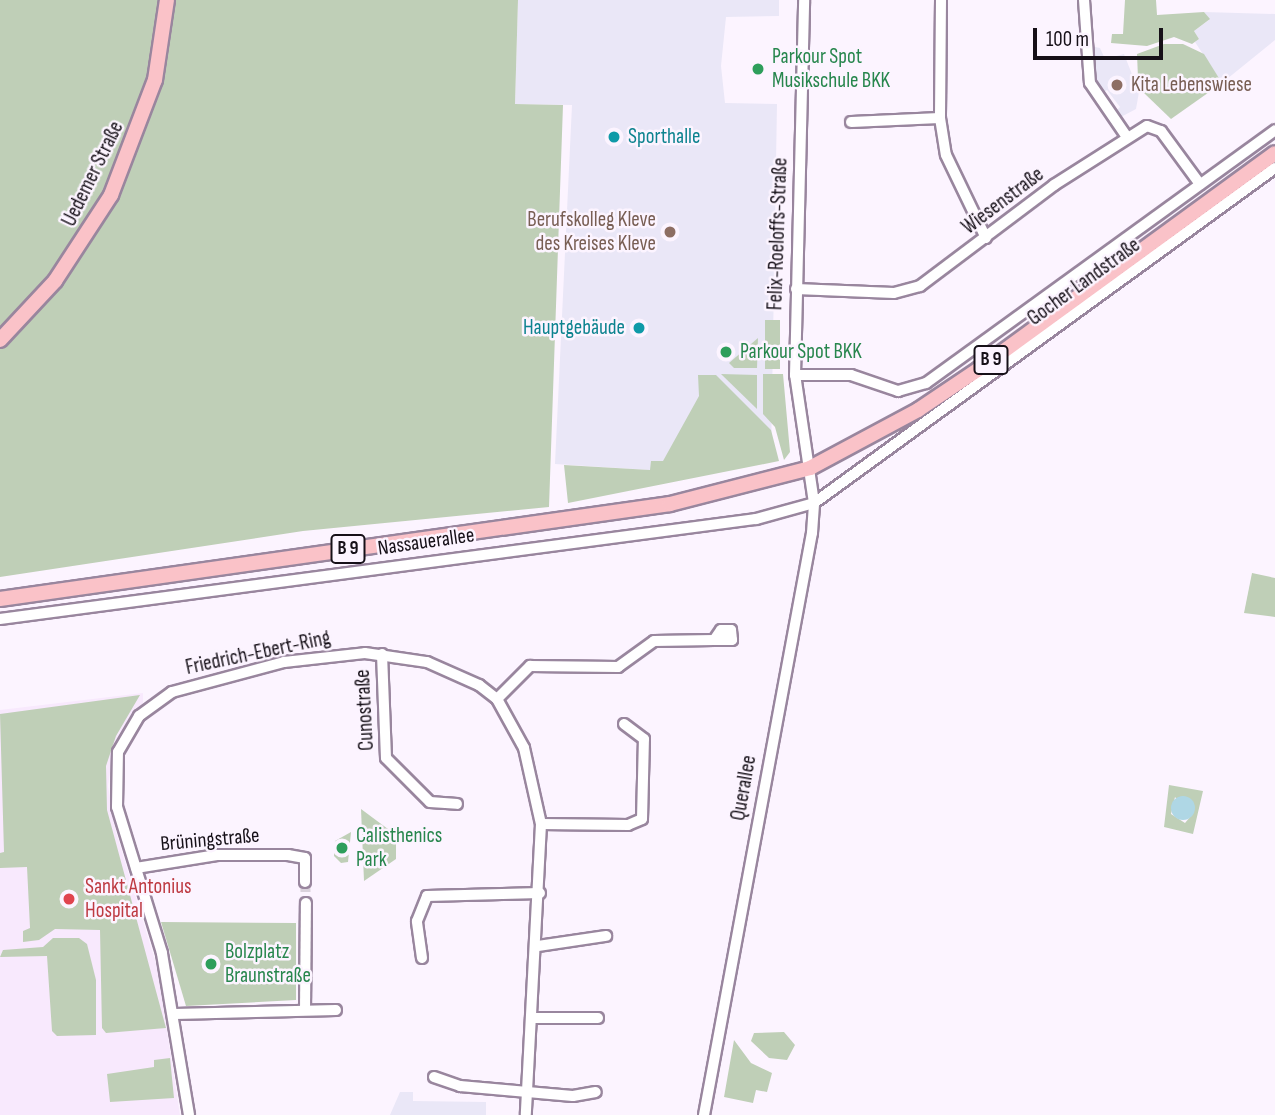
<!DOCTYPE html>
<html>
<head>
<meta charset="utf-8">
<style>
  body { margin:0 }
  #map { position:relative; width:1275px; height:1115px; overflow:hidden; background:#fcf4ff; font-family:"Sofia Sans Condensed",sans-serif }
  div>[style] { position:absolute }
  .built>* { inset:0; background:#f8e9fd }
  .education>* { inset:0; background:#eae7f7 }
  .green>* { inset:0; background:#bfcfb7; transform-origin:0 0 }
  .water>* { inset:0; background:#afd7e5 }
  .round { border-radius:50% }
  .minor-tunnel>* { height:10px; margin-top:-5px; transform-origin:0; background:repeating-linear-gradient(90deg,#dad2dc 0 10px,transparent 0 15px) }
  .roads { filter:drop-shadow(2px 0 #99869e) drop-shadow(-2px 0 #99869e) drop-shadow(0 2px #99869e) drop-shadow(0 -2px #99869e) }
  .minor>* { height:10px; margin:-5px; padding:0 5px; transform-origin:5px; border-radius:5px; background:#fff }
  .major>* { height:14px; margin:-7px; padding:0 7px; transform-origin:7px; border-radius:7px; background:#fac2c8 }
  .dots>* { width:19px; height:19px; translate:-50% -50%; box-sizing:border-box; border:4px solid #fcf4ff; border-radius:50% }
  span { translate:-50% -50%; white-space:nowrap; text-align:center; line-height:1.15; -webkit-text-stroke:5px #fcf4ff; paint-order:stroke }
  .shield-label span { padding:2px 5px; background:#fcf4ff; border:2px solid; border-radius:5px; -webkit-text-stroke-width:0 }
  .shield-label { font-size:19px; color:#161018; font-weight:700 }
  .leisure-label { font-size:21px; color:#27864d }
  .left { translate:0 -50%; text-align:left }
  .education-label { font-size:21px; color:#785e54 }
  .right { translate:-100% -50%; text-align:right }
  .culture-label { font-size:21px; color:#0d838f }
  .street-label { font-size:21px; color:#161018 }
  .health-label { font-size:21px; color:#be3a42 }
  .scale { position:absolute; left:1033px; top:28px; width:130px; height:32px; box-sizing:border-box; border:4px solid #161018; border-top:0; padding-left:9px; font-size:21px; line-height:24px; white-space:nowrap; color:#161018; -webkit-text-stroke:5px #fcf4ff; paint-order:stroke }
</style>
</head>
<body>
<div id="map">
  <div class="built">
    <i style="clip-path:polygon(143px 693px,143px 703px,114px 744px,108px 786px,116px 832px,157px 967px,180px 1115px,0 1115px,0 710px)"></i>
  </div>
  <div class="education">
    <i style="clip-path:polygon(518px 0,779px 0,779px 16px,726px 17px,721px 66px,725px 103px,777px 104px,771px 458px,649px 470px,555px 464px,572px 105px,515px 104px)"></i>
    <i style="clip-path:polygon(1204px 12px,1275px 14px,1275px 40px,1222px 83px,1195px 42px,1199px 39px,1194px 31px,1209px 20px)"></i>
    <i style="clip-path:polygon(1095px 47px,1100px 48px,1105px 59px,1124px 54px,1139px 92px,1136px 109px,1119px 118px,1115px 112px,1120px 107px,1107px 90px,1102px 93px,1092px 70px,1089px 52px)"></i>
    <i style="clip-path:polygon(400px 1092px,413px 1092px,413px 1101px,486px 1102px,486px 1115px,390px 1115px)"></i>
  </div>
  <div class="green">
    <i style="clip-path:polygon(0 0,518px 0,515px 104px,563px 105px,549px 507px,303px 531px,0 577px)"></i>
    <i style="clip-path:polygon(1125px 0,1156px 0,1157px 15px,1204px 12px,1210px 19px,1194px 31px,1199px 39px,1192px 44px,1174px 37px,1147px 46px,1111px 43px,1112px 34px,1123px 34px)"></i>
    <i style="clip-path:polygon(1164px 44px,1183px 44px,1204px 54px,1222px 83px,1171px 119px,1144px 93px,1138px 78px,1137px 54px)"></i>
    <i style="left:765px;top:320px;width:15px;height:49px"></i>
    <i style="clip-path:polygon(758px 338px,757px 368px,734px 368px,729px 363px)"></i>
    <i style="clip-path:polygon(721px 374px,757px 375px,757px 409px)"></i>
    <i style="clip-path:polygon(763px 374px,783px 374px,790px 452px,784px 460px,775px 427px,763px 414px)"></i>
    <i style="clip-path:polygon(698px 375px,716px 375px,771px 430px,779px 461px,568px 503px,564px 465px,650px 470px,651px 461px,663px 461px,699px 396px)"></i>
    <i style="clip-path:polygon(1252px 573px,1275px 578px,1275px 617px,1244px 613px)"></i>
    <i style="clip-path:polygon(140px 695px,116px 736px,106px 766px,107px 810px,166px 1028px,106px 1033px,102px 1028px,100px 930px,55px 929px,39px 940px,23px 942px,23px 931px,30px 928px,27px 867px,0 868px,0 853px,4px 852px,0 714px)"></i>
    <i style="clip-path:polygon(evenodd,1169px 785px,1203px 791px,1193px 834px,1164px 827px,1169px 785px,1175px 797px,1191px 816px,1185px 823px,1171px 814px,1175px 797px)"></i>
    <i style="clip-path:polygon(361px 809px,396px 835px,396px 859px,364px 881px)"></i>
    <i style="clip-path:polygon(351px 832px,348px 862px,341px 863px,334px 856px,335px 841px)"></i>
    <i style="clip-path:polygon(161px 922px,296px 923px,296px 1000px,186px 1006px)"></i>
    <i style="clip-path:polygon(53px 938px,79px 938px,87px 944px,96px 980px,96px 1035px,57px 1036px,52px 1031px,47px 956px,0 957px,3px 950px,43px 947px)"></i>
    <i style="clip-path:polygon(784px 1032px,795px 1045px,787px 1060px,769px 1058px,751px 1041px,754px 1033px)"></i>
    <i style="clip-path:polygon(734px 1040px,751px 1063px,772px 1073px,767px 1092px,756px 1090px,753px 1103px,724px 1097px)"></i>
    <i style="clip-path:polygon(170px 1058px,174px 1098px,110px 1102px,107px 1074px,154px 1067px,154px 1060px)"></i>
  </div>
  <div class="water">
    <i class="round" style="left:1171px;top:796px;width:24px;height:24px"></i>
  </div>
  <div class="minor-tunnel">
    <i style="left:305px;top:882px;width:21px;rotate:87deg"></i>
  </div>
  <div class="roads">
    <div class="minor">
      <i style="left:941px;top:0;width:118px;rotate:90.5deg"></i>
      <i style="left:940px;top:118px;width:37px;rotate:81deg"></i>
      <i style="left:946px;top:155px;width:92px;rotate:64.3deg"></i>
      <i style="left:1084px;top:0;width:83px;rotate:85.9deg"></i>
      <i style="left:1090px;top:83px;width:65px;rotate:55.6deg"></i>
      <i style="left:851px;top:122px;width:89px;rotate:-2.6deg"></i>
      <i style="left:796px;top:289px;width:98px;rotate:2.3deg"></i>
      <i style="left:894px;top:293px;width:27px;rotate:-15deg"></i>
      <i style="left:920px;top:286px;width:168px;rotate:-37deg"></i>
      <i style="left:1054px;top:185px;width:110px;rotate:-32.4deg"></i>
      <i style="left:1147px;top:126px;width:15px;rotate:20deg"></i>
      <i style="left:1161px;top:131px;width:66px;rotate:53.7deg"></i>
      <i style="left:795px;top:375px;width:56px"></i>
      <i style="left:851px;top:375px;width:50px;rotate:18.8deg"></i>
      <i style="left:898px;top:391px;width:29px;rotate:-16deg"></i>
      <i style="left:926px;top:383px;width:431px;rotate:-35.9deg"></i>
      <i style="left:0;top:619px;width:763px;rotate:-7.54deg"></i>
      <i style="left:756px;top:519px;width:60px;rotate:-15.4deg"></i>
      <i style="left:814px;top:503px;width:570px;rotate:-36.01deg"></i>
      <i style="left:721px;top:630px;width:10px"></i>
      <i style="left:731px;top:630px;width:10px;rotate:84deg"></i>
      <i style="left:732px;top:640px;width:18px;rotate:180deg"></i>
      <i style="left:714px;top:640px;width:12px;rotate:-55deg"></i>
      <i style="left:382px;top:654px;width:104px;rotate:87.8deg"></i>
      <i style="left:386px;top:758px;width:62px;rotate:45deg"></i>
      <i style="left:430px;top:802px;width:27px;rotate:4deg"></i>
      <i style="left:497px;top:699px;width:47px;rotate:-45deg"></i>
      <i style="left:530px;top:666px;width:88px;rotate:0.7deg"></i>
      <i style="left:618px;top:667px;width:44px;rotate:-35.8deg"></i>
      <i style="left:654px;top:641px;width:60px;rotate:-1deg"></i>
      <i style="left:541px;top:824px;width:87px;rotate:0.7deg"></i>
      <i style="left:628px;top:825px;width:15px;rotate:-23deg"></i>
      <i style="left:642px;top:819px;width:80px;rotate:-88.6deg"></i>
      <i style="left:644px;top:739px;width:25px;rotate:-143deg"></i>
      <i style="left:136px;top:868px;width:82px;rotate:-9.1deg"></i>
      <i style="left:217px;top:855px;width:71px"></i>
      <i style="left:288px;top:855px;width:17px;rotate:10deg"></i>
      <i style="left:305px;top:858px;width:24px;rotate:90deg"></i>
      <i style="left:538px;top:946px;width:69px;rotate:-8.4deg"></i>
      <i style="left:422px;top:958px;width:37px;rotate:-98deg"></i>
      <i style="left:417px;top:921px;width:27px;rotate:-68deg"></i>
      <i style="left:427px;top:896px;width:113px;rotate:-1.5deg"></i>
      <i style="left:305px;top:1010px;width:107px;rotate:-89.5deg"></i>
      <i style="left:175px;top:1014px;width:161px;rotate:-1.4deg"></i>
      <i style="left:533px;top:1018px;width:65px"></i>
      <i style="left:434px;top:1077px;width:28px;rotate:19deg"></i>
      <i style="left:460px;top:1086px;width:113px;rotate:5.1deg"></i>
      <i style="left:573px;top:1096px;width:23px;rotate:-10deg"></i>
      <i style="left:189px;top:1115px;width:164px;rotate:-99.5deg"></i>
      <i style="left:162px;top:953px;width:153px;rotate:-107.1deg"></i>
      <i style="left:117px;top:807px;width:55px;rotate:-89deg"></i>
      <i style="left:118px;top:752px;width:42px;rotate:-59.7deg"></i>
      <i style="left:139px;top:716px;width:41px;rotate:-36deg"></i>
      <i style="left:172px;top:692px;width:116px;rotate:-15deg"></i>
      <i style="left:284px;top:662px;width:81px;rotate:-6.3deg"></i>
      <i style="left:365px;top:653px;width:63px;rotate:8.3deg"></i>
      <i style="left:427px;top:662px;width:57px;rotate:23.9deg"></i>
      <i style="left:479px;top:685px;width:23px;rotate:38deg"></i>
      <i style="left:497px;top:699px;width:56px;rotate:61.1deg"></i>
      <i style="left:524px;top:748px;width:78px;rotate:77.4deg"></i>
      <i style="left:541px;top:824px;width:291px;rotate:93deg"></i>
      <i style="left:704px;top:1115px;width:592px;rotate:-79.49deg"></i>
      <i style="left:812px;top:533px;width:30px;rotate:-86deg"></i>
      <i style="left:814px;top:503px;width:129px;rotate:-98.4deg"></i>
      <i style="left:795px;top:375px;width:375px;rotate:-88.6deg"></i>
    </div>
    <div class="major">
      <i style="left:0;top:340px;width:81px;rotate:-47deg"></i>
      <i style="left:55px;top:281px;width:103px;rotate:-56.9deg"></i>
      <i style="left:111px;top:195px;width:123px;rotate:-69.1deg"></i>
      <i style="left:155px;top:80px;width:81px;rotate:-81.5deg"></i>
      <i style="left:0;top:599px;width:677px;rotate:-8.07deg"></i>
      <i style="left:670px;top:504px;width:145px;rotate:-14.4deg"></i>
      <i style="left:810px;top:468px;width:123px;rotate:-28.2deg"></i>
      <i style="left:918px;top:410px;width:73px;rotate:-33.9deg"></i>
      <i style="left:979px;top:369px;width:366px;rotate:-36.1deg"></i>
    </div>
  </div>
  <div class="dots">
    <i style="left:758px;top:69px;background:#2e9e5b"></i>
    <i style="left:1117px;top:85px;background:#8d6e63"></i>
    <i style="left:614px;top:137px;background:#0f9aa8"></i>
    <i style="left:670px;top:232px;background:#8d6e63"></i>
    <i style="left:639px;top:328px;background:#0f9aa8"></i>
    <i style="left:726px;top:352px;background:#2e9e5b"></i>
    <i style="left:342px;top:848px;background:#2e9e5b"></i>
    <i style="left:69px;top:899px;background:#e0444e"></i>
    <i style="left:211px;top:964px;background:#2e9e5b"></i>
  </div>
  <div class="shield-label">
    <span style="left:991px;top:360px">B 9</span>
    <span style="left:348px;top:549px">B 9</span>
  </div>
  <div class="leisure-label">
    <span class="left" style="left:772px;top:69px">Parkour Spot<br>Musikschule BKK</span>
    <span class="left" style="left:740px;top:352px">Parkour Spot BKK</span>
    <span class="left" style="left:356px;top:848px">Calisthenics<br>Park</span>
    <span class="left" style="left:225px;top:964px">Bolzplatz<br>Braunstraße</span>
  </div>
  <div class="education-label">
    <span class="left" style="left:1131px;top:85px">Kita Lebenswiese</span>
    <span class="right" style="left:656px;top:232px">Berufskolleg Kleve<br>des Kreises Kleve</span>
  </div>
  <div class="culture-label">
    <span class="left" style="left:628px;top:137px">Sporthalle</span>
    <span class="right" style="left:625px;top:328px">Hauptgebäude</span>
  </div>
  <div class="street-label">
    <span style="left:93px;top:174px;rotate:-64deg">Uedemer Straße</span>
    <span style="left:1003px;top:201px;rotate:-37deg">Wiesenstraße</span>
    <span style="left:778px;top:234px;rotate:-88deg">Felix-Roeloffs-Straße</span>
    <span style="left:1084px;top:282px;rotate:-36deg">Gocher Landstraße</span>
    <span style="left:426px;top:542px;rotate:-8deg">Nassauerallee</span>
    <span style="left:258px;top:653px;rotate:-12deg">Friedrich-Ebert-Ring</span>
    <span style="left:365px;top:710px;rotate:-93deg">Cunostraße</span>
    <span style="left:744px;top:788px;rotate:-80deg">Querallee</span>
    <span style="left:210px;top:840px;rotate:-5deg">Brüningstraße</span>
  </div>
  <div class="health-label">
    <span class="left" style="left:85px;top:899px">Sankt Antonius<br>Hospital</span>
  </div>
  <div class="scale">100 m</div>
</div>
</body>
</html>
